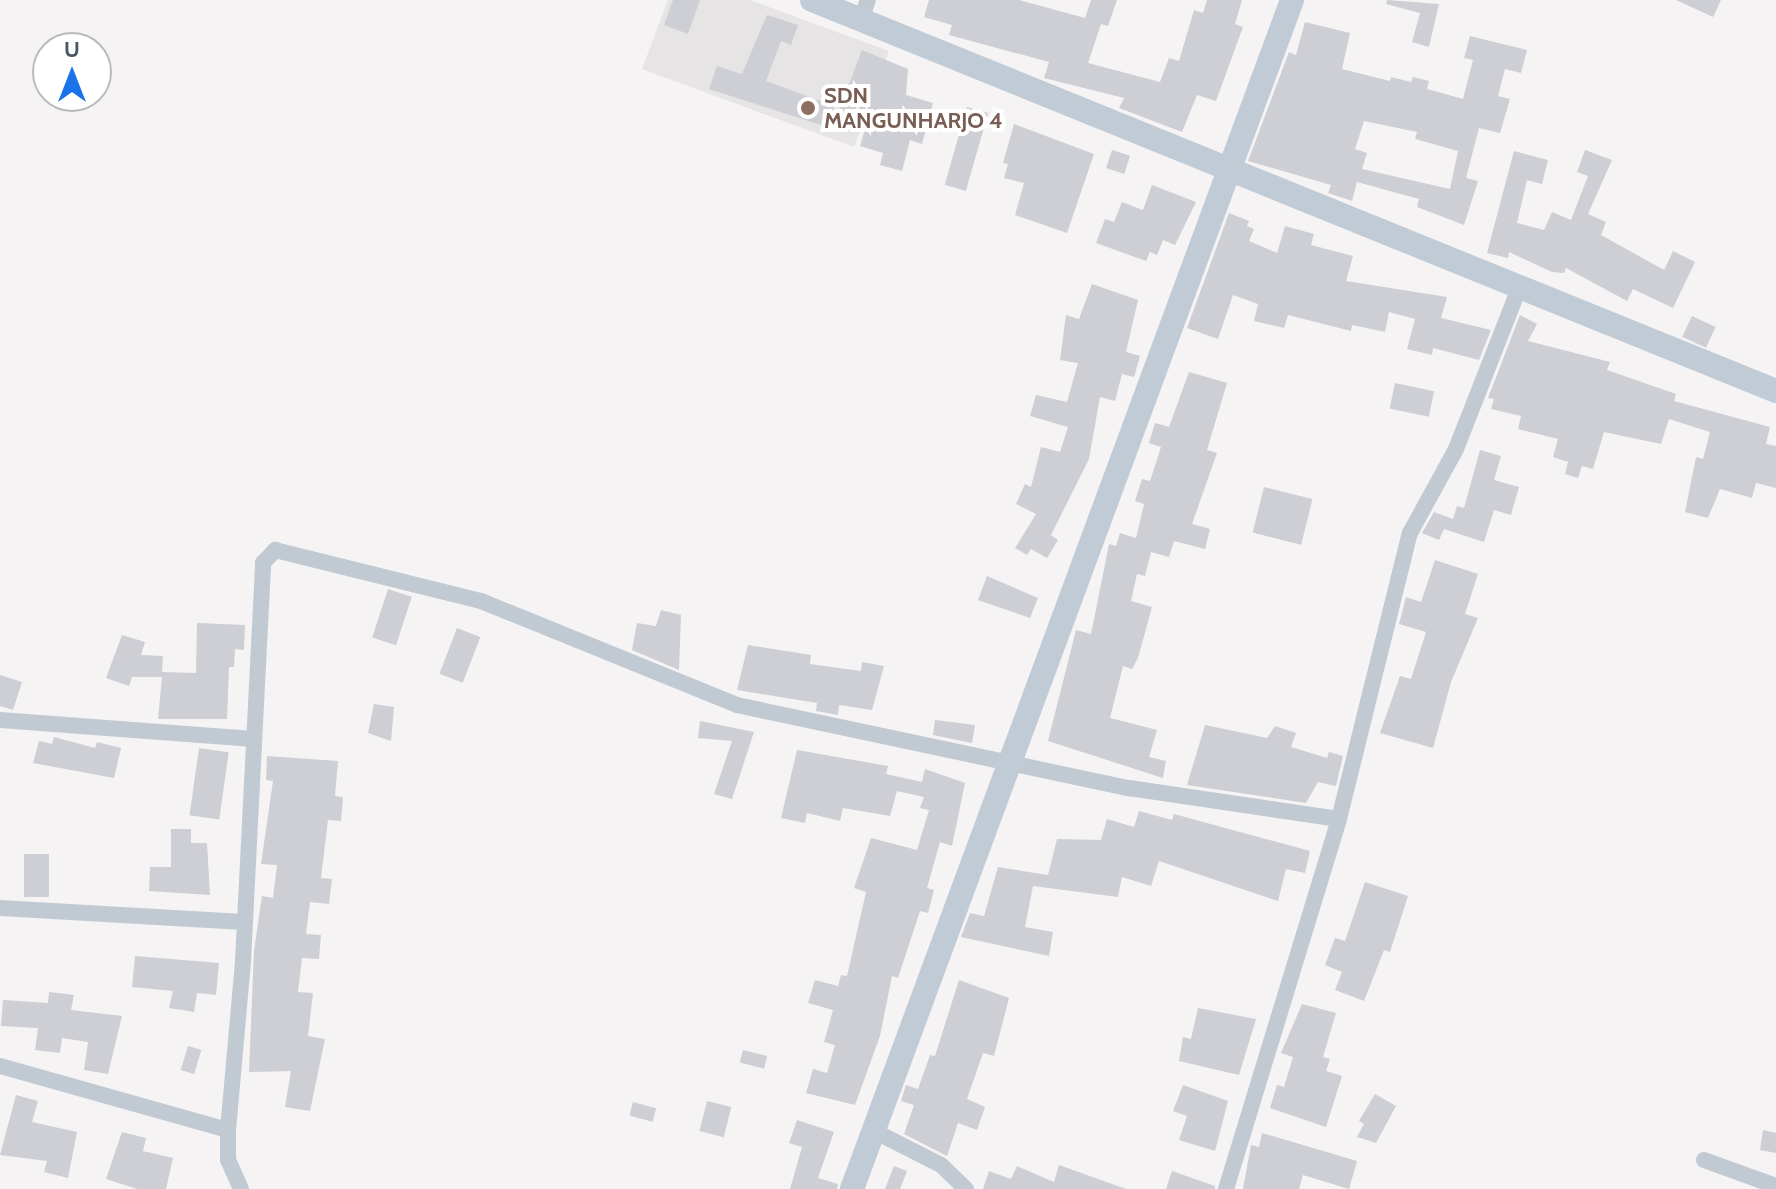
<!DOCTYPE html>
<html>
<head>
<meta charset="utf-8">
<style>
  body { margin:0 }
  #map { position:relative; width:1776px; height:1189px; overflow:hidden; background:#f5f3f3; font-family:Cabin,sans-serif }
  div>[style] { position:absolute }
  .education>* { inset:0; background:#e6e4e5 }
  .building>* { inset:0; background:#cdcfd5; transform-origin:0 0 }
  .street>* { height:16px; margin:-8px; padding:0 8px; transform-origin:8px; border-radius:8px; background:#c1cad2 }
  .secondary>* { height:24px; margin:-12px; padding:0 12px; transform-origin:12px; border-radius:12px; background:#c1cbd6 }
  .dots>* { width:22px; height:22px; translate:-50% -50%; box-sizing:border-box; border:4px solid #fff; border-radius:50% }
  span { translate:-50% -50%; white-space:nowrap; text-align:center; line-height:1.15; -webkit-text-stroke:8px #fff; paint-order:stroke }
  .education-label { font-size:22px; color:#785e54; font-weight:700 }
  .left { translate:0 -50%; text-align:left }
  .north { position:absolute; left:32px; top:32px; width:80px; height:80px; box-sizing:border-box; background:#fff; border:2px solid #b7bbc0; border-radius:50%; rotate:0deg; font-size:22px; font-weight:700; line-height:32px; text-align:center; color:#4a5661 }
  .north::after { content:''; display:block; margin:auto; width:28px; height:36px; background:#1a73e8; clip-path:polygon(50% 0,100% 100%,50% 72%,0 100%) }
</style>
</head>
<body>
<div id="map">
  <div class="education">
    <i style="clip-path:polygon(668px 0,750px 0,889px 51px,854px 147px,642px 69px)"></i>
  </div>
  <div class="building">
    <i style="clip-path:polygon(673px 0,700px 0,688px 34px,664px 25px)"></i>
    <i style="clip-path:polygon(929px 0,1019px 0,1085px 18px,1091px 0,1117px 0,1108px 26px,1101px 24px,1088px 63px,1160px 82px,1169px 58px,1179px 61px,1194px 10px,1203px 13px,1207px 0,1242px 0,1235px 24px,1243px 27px,1216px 101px,1197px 95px,1182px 132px,1119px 108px,1124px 98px,1044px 78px,1049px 62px,949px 35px,952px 25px,924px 17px)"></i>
    <i style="clip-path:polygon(1387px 0,1439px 4px,1429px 47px,1412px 42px,1420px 13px,1386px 4px)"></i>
    <i style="clip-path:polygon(1676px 0,1721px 0,1713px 17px)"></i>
    <i style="clip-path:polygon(767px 15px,798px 25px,791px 45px,781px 41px,766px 81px,834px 106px,827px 127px,709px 89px,717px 66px,742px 74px)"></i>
    <i style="clip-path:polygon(evenodd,1305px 22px,1350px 33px,1342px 69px,1390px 81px,1391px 77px,1411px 82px,1413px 77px,1429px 81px,1427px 89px,1463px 99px,1473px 60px,1464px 58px,1470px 36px,1527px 50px,1521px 73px,1505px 69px,1498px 96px,1510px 99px,1500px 133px,1479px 128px,1466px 178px,1478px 181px,1464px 225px,1417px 207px,1419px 199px,1357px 182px,1352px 201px,1328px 193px,1331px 185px,1248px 161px,1289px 52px,1296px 55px,1305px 22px,1364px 121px,1417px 132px,1415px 139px,1458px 151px,1450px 189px,1362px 169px,1367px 153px,1355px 149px,1364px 121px)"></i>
    <i style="clip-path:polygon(862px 50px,908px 69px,906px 95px,933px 103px,922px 144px,910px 140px,902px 171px,880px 165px,883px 153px,860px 146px,865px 129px,836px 119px)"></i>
    <i style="left:967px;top:107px;width:22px;height:81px;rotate:16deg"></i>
    <i style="clip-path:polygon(1014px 124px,1094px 154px,1067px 233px,1015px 215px,1024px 183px,1004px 178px,1008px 164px,1003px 163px)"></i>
    <i style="left:1112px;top:150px;width:19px;height:19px;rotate:18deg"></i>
    <i style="clip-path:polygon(1585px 150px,1612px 160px,1588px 214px,1606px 222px,1601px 235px,1664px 270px,1673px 251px,1695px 262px,1673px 308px,1633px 289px,1627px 301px,1566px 268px,1564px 273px,1552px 272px,1509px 252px,1508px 258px,1487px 253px,1514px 151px,1548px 160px,1542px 184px,1527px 180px,1517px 223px,1544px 230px,1552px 212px,1571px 220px,1588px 176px,1577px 172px)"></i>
    <i style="clip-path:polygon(1152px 185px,1196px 202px,1175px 245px,1163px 240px,1157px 255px,1150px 252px,1146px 261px,1096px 243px,1105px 219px,1114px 222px,1122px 202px,1143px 210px)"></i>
    <i style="clip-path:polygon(1229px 213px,1249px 221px,1247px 226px,1254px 229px,1249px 241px,1277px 253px,1285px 226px,1314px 234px,1311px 245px,1353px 256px,1346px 281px,1447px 297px,1441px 318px,1491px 330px,1479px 360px,1433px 348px,1432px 355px,1407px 349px,1415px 319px,1389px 312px,1385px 332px,1352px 325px,1351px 331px,1288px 315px,1284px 328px,1254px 321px,1258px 304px,1233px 295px,1218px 339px,1187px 328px)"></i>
    <i style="clip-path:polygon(1092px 284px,1138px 300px,1126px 352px,1140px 356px,1134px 377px,1122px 374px,1115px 401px,1100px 397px,1089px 459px,1051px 535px,1058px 540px,1047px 558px,1031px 549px,1027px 555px,1015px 548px,1036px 514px,1016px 504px,1025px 484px,1031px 487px,1041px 447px,1060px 452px,1068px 427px,1030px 416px,1036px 395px,1067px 402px,1078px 363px,1060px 360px,1066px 315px,1079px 319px)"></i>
    <i style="clip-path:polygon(1520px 315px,1537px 324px,1528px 341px,1610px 362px,1607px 370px,1676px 394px,1674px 401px,1770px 427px,1766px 444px,1776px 446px,1776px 488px,1756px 483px,1752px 498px,1720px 489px,1708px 518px,1685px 512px,1696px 457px,1703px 459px,1710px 432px,1669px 419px,1661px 444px,1604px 432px,1593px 469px,1582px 466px,1578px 478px,1565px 474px,1568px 462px,1553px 457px,1558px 439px,1518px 429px,1521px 416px,1491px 409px,1494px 399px,1488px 398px)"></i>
    <i style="left:1692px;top:316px;width:26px;height:23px;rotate:25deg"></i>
    <i style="clip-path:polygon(1189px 372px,1227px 383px,1207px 450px,1217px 453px,1192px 524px,1210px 529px,1205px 549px,1174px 541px,1169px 557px,1151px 552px,1145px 576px,1137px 574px,1131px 601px,1152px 607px,1138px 658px,1132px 669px,1123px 666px,1110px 718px,1157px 730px,1149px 757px,1166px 761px,1163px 778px,1048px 741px,1076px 630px,1091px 634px,1109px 544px,1116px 546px,1120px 533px,1136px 538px,1144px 504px,1135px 501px,1142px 479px,1150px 481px,1161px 447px,1149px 443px,1155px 423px,1169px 427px)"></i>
    <i style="left:1395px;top:383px;width:40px;height:26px;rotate:12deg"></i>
    <i style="clip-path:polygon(1480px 450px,1501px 456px,1494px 480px,1519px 487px,1511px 515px,1494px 510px,1484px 542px,1444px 529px,1439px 540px,1422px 533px,1434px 512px,1453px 519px,1457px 506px,1464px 508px)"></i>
    <i style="left:1264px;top:487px;width:50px;height:47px;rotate:14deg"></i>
    <i style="clip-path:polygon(1435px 560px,1478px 574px,1465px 614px,1478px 618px,1451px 682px,1433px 748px,1380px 733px,1400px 676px,1411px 679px,1426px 632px,1399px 624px,1406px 597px,1421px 602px)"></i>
    <i style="clip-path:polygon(987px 576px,1038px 598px,1030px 618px,978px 600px)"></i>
    <i style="left:388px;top:589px;width:25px;height:51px;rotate:18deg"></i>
    <i style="clip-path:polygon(661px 610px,681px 615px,679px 670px,632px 650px,637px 623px,656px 626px)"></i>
    <i style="clip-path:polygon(197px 623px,245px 625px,244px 650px,235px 649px,234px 667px,229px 667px,227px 719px,158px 719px,162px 677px,132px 677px,129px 686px,106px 678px,122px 635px,145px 642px,141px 655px,163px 656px,162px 672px,196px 673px)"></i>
    <i style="left:457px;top:628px;width:25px;height:49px;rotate:21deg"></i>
    <i style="clip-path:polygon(748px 645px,811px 655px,810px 664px,861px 671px,862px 662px,884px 666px,872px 710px,839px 705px,838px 715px,816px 711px,817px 703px,737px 690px)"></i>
    <i style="clip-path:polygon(0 675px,22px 682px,13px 710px,0 706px)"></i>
    <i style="clip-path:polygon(374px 704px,394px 707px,391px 741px,368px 733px)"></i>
    <i style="clip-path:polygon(935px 720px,975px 725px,972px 743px,933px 735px)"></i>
    <i style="clip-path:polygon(700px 721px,754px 732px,732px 799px,714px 794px,732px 741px,698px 738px)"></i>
    <i style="clip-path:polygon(1205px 725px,1267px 738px,1275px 726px,1296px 733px,1291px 747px,1327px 758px,1329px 752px,1343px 756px,1336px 786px,1318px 782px,1306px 803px,1187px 785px)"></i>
    <i style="clip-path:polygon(54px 737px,95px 748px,97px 742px,121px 748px,114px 778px,33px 763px,39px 741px,52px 744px)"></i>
    <i style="left:199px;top:748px;width:30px;height:68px;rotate:8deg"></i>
    <i style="clip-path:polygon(797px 750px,888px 766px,886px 774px,922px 782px,925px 769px,965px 783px,952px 846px,940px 842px,927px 888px,934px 890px,928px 913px,920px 911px,898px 978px,892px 976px,880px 1036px,855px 1105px,806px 1093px,813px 1069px,827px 1073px,835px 1045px,824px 1042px,833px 1010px,808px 1003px,815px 980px,838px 986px,841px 975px,847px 976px,866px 892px,854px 888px,871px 838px,917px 850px,929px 810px,920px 808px,924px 797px,897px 791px,890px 816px,843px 808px,840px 821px,807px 813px,805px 823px,781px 818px)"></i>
    <i style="clip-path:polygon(267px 756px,338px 761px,335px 796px,343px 797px,341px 821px,328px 820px,321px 878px,332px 879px,329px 904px,310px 902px,306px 934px,321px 935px,319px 959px,302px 958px,298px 992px,313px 993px,308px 1036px,325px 1039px,310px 1111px,285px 1107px,291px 1071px,249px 1072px,254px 951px,262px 896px,273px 898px,277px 865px,261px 864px,273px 781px,266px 780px)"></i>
    <i style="clip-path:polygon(1139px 811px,1172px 820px,1174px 814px,1310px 851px,1305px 873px,1286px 869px,1278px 901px,1159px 861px,1151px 886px,1122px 877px,1118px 897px,1033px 886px,1025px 927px,1053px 932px,1049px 956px,961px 937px,970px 913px,984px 916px,998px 867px,1048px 875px,1057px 839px,1101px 840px,1107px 819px,1134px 827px)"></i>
    <i style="clip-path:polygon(171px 829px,191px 829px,191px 843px,207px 843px,210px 895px,149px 891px,150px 867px,171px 867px)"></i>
    <i style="left:24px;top:854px;width:25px;height:43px"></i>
    <i style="clip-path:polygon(1365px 882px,1408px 896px,1390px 952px,1384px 950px,1364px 1001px,1335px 990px,1342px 972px,1325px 965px,1335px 938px,1345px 941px)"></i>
    <i style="clip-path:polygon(135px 956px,219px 963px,216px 995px,197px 993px,194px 1012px,169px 1008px,173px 991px,132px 987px)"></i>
    <i style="clip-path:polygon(959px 980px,1009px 998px,994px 1056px,983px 1053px,967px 1099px,985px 1107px,977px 1130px,958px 1123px,947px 1156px,904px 1134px,914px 1105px,901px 1101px,906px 1085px,918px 1089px,930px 1055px,935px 1056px)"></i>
    <i style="clip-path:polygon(49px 992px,74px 995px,71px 1010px,122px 1016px,108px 1074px,84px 1070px,88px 1042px,62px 1038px,60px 1053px,35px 1050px,38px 1028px,1px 1026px,3px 1000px,48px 1003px)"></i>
    <i style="clip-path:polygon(1302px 1004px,1336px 1013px,1323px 1057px,1330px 1059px,1326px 1071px,1342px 1076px,1326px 1127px,1270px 1108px,1277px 1085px,1284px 1087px,1293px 1057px,1281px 1053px)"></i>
    <i style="clip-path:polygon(1198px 1008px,1256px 1019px,1239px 1075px,1179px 1061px,1183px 1037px,1191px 1039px)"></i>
    <i style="left:188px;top:1046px;width:14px;height:25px;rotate:17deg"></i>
    <i style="left:743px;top:1050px;width:25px;height:13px;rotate:14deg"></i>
    <i style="clip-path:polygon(1183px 1085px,1228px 1101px,1215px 1151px,1179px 1140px,1187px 1116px,1173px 1111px)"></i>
    <i style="clip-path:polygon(1375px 1094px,1396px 1106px,1376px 1143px,1357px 1137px,1364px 1124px,1359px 1121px)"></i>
    <i style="clip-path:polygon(16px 1095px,38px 1101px,32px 1122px,77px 1132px,68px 1178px,44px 1172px,47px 1161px,0 1155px)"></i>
    <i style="left:707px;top:1101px;width:25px;height:31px;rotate:14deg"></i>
    <i style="left:633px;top:1102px;width:24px;height:14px;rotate:15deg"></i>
    <i style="clip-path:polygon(797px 1120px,834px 1132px,818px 1178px,838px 1184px,837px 1189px,790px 1189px,802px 1147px,789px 1143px)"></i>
    <i style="clip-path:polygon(1763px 1130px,1776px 1133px,1776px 1153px,1760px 1150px)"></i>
    <i style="clip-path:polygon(122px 1132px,146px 1138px,143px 1151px,173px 1158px,166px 1189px,137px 1189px,106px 1179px)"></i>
    <i style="clip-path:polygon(1262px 1133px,1357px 1161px,1349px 1189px,1303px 1175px,1299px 1189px,1243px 1189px,1251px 1145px,1259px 1147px)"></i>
    <i style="clip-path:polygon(1059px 1165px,1126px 1189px,983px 1189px,989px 1171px,1011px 1179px,1017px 1166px,1054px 1182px)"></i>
    <i style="clip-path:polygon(894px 1166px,907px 1171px,900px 1189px,885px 1189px)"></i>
    <i style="clip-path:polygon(1172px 1171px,1215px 1186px,1215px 1189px,1166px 1189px)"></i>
  </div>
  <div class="street">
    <i style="left:861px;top:20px;width:21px;rotate:-71deg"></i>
    <i style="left:0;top:720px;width:254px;rotate:4.3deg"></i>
    <i style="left:0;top:908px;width:244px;rotate:3.3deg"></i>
    <i style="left:0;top:1066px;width:237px;rotate:15.7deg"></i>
    <i style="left:876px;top:1132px;width:73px;rotate:26.9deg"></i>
    <i style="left:941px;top:1165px;width:35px;rotate:44deg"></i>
    <i style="left:1704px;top:1160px;width:77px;rotate:19.9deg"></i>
    <i style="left:241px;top:1189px;width:32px;rotate:-114deg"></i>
    <i style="left:228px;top:1160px;width:30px;rotate:-90deg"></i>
    <i style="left:228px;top:1130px;width:170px;rotate:-84.9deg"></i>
    <i style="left:243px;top:961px;width:399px;rotate:-87.1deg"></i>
    <i style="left:263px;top:563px;width:18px;rotate:-47deg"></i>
    <i style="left:275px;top:550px;width:212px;rotate:13.9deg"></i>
    <i style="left:481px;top:601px;width:276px;rotate:22.1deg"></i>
    <i style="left:737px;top:705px;width:401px;rotate:12deg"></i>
    <i style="left:1129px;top:788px;width:212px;rotate:8.4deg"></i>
    <i style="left:1226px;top:1189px;width:387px;rotate:-73deg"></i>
    <i style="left:1339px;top:819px;width:295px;rotate:-76.1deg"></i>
    <i style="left:1410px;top:533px;width:96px;rotate:-61.3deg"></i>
    <i style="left:1456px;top:449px;width:173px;rotate:-68.6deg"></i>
  </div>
  <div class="secondary">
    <i style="left:812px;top:0;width:1040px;rotate:22.08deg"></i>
    <i style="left:852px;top:1189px;width:1268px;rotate:-69.69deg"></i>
  </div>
  <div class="dots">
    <i style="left:808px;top:108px;background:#8d6e63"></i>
  </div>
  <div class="education-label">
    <span class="left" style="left:824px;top:108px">SDN<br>MANGUNHARJO 4</span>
  </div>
  <div class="north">U</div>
</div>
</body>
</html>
